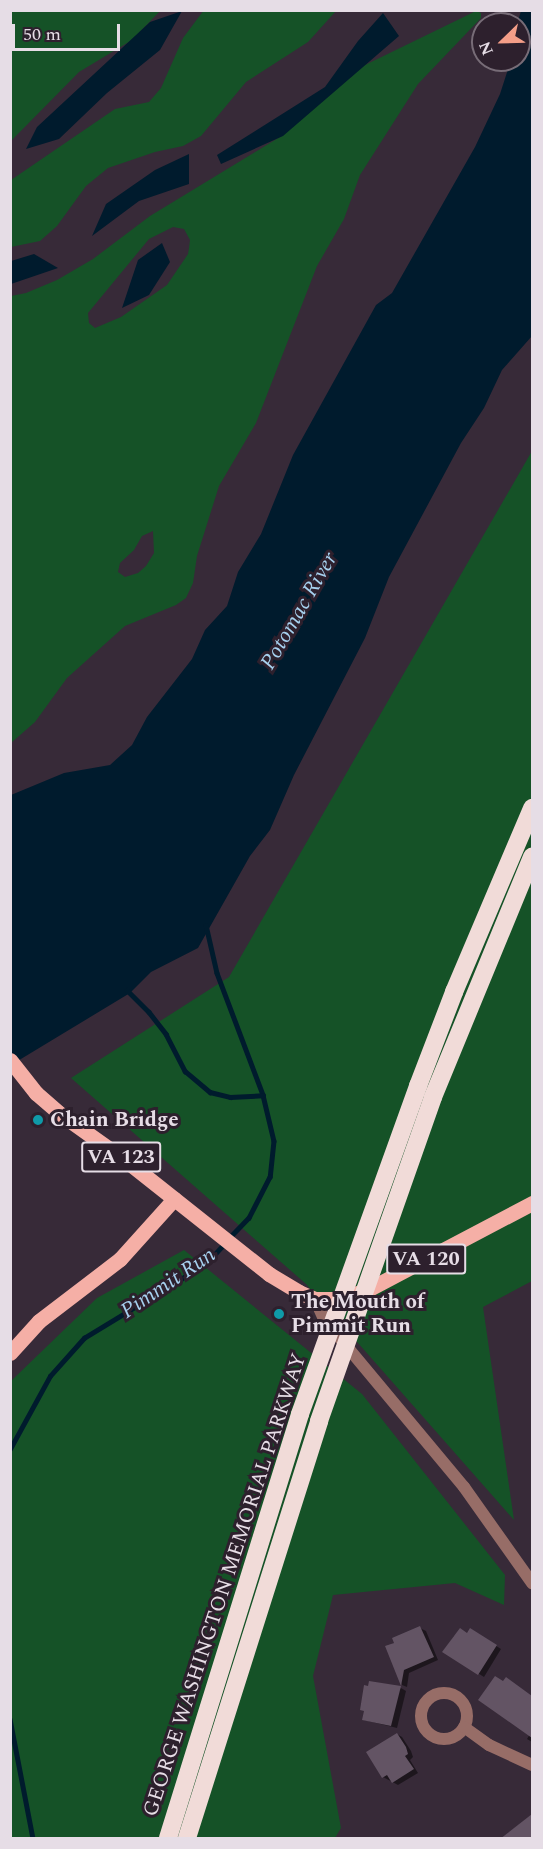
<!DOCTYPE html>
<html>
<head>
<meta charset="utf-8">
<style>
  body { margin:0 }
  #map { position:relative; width:543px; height:1849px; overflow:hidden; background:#372a38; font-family:Spectral,serif }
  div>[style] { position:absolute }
  .green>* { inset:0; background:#155227 }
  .water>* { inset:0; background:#001b2d }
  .shadow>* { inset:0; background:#0007 }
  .stream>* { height:4.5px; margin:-2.25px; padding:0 2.25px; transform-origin:2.25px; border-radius:2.25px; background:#001b2d }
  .building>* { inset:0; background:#635464 }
  .minor>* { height:12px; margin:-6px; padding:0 6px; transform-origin:6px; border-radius:6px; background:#976d67 }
  .minor>.ring { margin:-6px; padding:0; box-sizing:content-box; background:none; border:12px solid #976d67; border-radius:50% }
  .primary>* { height:15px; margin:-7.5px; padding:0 7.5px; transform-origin:7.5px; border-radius:7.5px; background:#f5afa6 }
  .motorway>* { height:18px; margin:-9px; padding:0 9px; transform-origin:9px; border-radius:9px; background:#f1dbd8 }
  .motorway-bridge>* { height:18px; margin:-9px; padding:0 9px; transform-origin:9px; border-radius:9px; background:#f1dbd8 }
  .dots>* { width:16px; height:16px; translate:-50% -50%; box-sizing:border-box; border:3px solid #2d202d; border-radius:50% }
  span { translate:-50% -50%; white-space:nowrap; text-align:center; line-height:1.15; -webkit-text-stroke:6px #2d202d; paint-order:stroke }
  .shield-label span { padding:2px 4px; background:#2d202d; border:2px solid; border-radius:4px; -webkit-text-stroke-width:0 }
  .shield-label { font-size:20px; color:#e6dde6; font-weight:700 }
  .poi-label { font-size:21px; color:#e6dde6; font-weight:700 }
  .left { translate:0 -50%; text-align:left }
  .street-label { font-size:21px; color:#e6dde6 }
  .water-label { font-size:22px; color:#a6d0ee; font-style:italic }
  .frame { position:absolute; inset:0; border:12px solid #e6dde6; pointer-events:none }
  .north { position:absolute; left:471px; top:12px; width:60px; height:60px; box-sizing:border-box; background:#2d202d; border:2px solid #776c77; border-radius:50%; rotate:247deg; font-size:16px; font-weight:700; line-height:24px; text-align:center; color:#e6dde6 }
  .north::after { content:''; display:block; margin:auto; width:21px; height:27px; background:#f49e88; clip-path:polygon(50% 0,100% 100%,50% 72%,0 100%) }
  .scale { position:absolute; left:12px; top:24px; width:108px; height:27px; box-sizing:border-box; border:3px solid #e6dde6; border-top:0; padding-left:8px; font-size:18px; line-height:21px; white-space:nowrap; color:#e6dde6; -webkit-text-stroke:4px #2d202d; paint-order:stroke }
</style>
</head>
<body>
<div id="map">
  <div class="green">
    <i style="clip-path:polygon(204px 10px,336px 11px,308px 42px,246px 82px,201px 136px,183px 146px,155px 152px,108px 168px,86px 186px,57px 226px,40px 241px,11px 247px,11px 180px,115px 109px,149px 102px,161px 88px,183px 38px)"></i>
    <i style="clip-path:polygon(11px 11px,160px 11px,132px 40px,79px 72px,11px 141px)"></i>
    <i style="clip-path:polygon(evenodd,476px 11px,481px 13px,481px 18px,418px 84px,360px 175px,344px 219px,317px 266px,256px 423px,219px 486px,197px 556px,193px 583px,186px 598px,176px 605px,125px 626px,67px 678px,35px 722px,11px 743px,11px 296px,26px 293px,57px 280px,93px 259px,150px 216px,280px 137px,363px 66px,476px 11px,173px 227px,184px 229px,190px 240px,189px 248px,188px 254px,167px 285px,121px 317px,95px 328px,89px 323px,88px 313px,149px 239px,173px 227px,476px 11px,153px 531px,154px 553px,146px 566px,138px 573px,125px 577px,118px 572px,120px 563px,134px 550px,142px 536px,153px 531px)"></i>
    <i style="clip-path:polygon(532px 451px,532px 1281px,483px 1307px,514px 1520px,306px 1284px,71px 1078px,229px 977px)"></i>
    <i style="clip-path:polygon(184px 1250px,362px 1394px,505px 1575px,504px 1605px,455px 1583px,333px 1595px,313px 1676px,341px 1828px,335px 1838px,11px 1838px,11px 1381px,97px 1298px)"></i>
  </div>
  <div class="water">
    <i style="clip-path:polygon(182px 11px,160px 50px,107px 93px,59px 139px,26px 149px,37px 127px,150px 22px)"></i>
    <i style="clip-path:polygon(521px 11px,532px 11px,532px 336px,502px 370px,484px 408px,461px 443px,389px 577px,365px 638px,294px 775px,270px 830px,250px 856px,198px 948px,151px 972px,130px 993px,11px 1065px,11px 795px,64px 773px,110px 765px,132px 745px,147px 717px,192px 659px,205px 630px,227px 606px,238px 572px,261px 534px,293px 455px,376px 305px,392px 293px,475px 147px,500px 94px,511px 60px,519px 60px,517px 24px)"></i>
    <i style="clip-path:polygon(383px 13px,399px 36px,283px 136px,221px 164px,217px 155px,325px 87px,358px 41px)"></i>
    <i style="clip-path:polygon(189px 154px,189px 184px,139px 201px,92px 236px,106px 204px,155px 170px)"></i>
    <i style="clip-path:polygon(162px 243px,170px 262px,149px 295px,122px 308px,138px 260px)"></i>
    <i style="clip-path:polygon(34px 254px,58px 268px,11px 284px,11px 261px)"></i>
  </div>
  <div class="shadow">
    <i style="clip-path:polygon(420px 1628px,426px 1631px,438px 1660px,409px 1673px,407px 1687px,402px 1685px,387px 1647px)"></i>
    <i style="clip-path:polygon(471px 1630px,501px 1649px,484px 1677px,444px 1652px,454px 1636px,468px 1635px)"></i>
    <i style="clip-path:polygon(511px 1682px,532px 1697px,532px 1742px,527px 1739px,530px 1734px,504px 1683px)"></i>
    <i style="clip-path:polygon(401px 1688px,406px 1691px,397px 1728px,364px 1720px)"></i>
    <i style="clip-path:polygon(397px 1734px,402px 1737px,411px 1751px,413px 1757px,410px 1760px,418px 1773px,398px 1785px,383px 1777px)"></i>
  </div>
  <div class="stream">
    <i style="left:206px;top:925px;width:49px;rotate:77.1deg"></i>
    <i style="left:217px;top:973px;width:130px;rotate:69.3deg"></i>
    <i style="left:263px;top:1095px;width:47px;rotate:76.6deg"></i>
    <i style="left:274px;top:1141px;width:36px;rotate:96deg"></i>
    <i style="left:270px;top:1177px;width:46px;rotate:117.1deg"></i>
    <i style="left:249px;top:1218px;width:28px;rotate:134deg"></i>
    <i style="left:127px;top:990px;width:31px;rotate:45deg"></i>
    <i style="left:149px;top:1012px;width:28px;rotate:52deg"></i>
    <i style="left:166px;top:1034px;width:42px;rotate:62.8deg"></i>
    <i style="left:185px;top:1071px;width:33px;rotate:40deg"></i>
    <i style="left:210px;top:1092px;width:21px;rotate:14deg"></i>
    <i style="left:230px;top:1097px;width:33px;rotate:-3deg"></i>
    <i style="left:10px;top:1449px;width:83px;rotate:-61.3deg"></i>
    <i style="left:50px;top:1376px;width:51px;rotate:-48.2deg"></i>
    <i style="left:84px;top:1338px;width:114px;rotate:-31.3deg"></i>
    <i style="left:181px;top:1279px;width:38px;rotate:-35deg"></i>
    <i style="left:212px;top:1257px;width:18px;rotate:-47deg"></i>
    <i style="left:10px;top:1719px;width:121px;rotate:79.1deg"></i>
  </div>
  <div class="building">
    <i style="clip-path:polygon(420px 1626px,434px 1657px,404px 1670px,401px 1686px,385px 1646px,394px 1643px,392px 1638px)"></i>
    <i style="clip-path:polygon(460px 1628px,467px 1633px,470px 1628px,497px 1645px,478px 1675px,442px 1652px)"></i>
    <i style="clip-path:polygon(495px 1676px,503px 1681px,506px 1677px,532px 1696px,532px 1738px,478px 1700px)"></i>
    <i style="clip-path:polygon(369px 1681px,401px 1686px,391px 1726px,362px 1720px,364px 1711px,360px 1710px,364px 1685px,368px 1686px)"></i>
    <i style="clip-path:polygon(397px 1733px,406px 1747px,408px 1754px,405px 1756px,414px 1769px,392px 1783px,387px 1775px,382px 1778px,366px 1752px)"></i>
    <i style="clip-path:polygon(532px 1814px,532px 1839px,500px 1839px)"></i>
  </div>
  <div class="minor">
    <i style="left:315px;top:1299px;width:22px;rotate:66deg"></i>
    <i style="left:324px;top:1319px;width:219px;rotate:50.2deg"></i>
    <i style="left:464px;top:1487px;width:118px;rotate:54.7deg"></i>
    <i class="ring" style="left:421px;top:1693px;width:34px;height:34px"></i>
    <i style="left:464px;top:1727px;width:31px;rotate:36deg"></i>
    <i style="left:489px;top:1745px;width:47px;rotate:24.9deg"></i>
  </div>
  <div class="primary">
    <i style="left:10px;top:1060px;width:42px;rotate:51.8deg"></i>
    <i style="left:36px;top:1093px;width:30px;rotate:41deg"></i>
    <i style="left:59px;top:1113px;width:86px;rotate:35.5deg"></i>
    <i style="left:129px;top:1163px;width:179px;rotate:38.4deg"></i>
    <i style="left:269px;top:1274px;width:35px;rotate:31deg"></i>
    <i style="left:299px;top:1292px;width:17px;rotate:24deg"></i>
    <i style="left:315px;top:1299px;width:24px"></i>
    <i style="left:339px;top:1299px;width:29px;rotate:-18deg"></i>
    <i style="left:367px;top:1290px;width:187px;rotate:-27.8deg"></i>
    <i style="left:10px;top:1353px;width:43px;rotate:-47.8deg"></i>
    <i style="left:39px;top:1321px;width:102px;rotate:-37.4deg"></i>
    <i style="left:120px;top:1259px;width:81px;rotate:-48deg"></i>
  </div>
  <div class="motorway">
    <i style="left:418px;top:1086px;width:101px;rotate:-69deg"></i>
    <i style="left:454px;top:992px;width:200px;rotate:-67deg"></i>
    <i style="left:433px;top:1097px;width:260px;rotate:-67.6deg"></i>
    <i style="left:168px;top:1838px;width:444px;rotate:-72.7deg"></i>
    <i style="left:187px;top:1838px;width:437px;rotate:-72.4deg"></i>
  </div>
  <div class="motorway-bridge">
    <i style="left:300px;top:1414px;width:349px;rotate:-70.2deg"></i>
    <i style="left:319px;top:1421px;width:343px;rotate:-70.6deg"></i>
  </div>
  <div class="dots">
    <i style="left:38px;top:1120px;background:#0f9aa8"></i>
    <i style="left:279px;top:1314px;background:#0f9aa8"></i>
  </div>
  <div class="shield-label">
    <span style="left:121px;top:1157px">VA 123</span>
    <span style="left:426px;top:1259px">VA 120</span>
  </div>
  <div class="poi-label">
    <span class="left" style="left:50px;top:1120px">Chain Bridge</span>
    <span class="left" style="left:291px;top:1314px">The Mouth of<br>Pimmit Run</span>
  </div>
  <div class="street-label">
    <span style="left:225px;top:1585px;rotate:-72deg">GEORGE WASHINGTON MEMORIAL PARKWAY</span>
  </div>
  <div class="water-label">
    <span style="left:299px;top:611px;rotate:-60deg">Potomac River</span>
    <span style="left:168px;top:1283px;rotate:-34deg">Pimmit Run</span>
  </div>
  <div class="frame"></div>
  <div class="north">N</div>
  <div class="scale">50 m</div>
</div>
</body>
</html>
